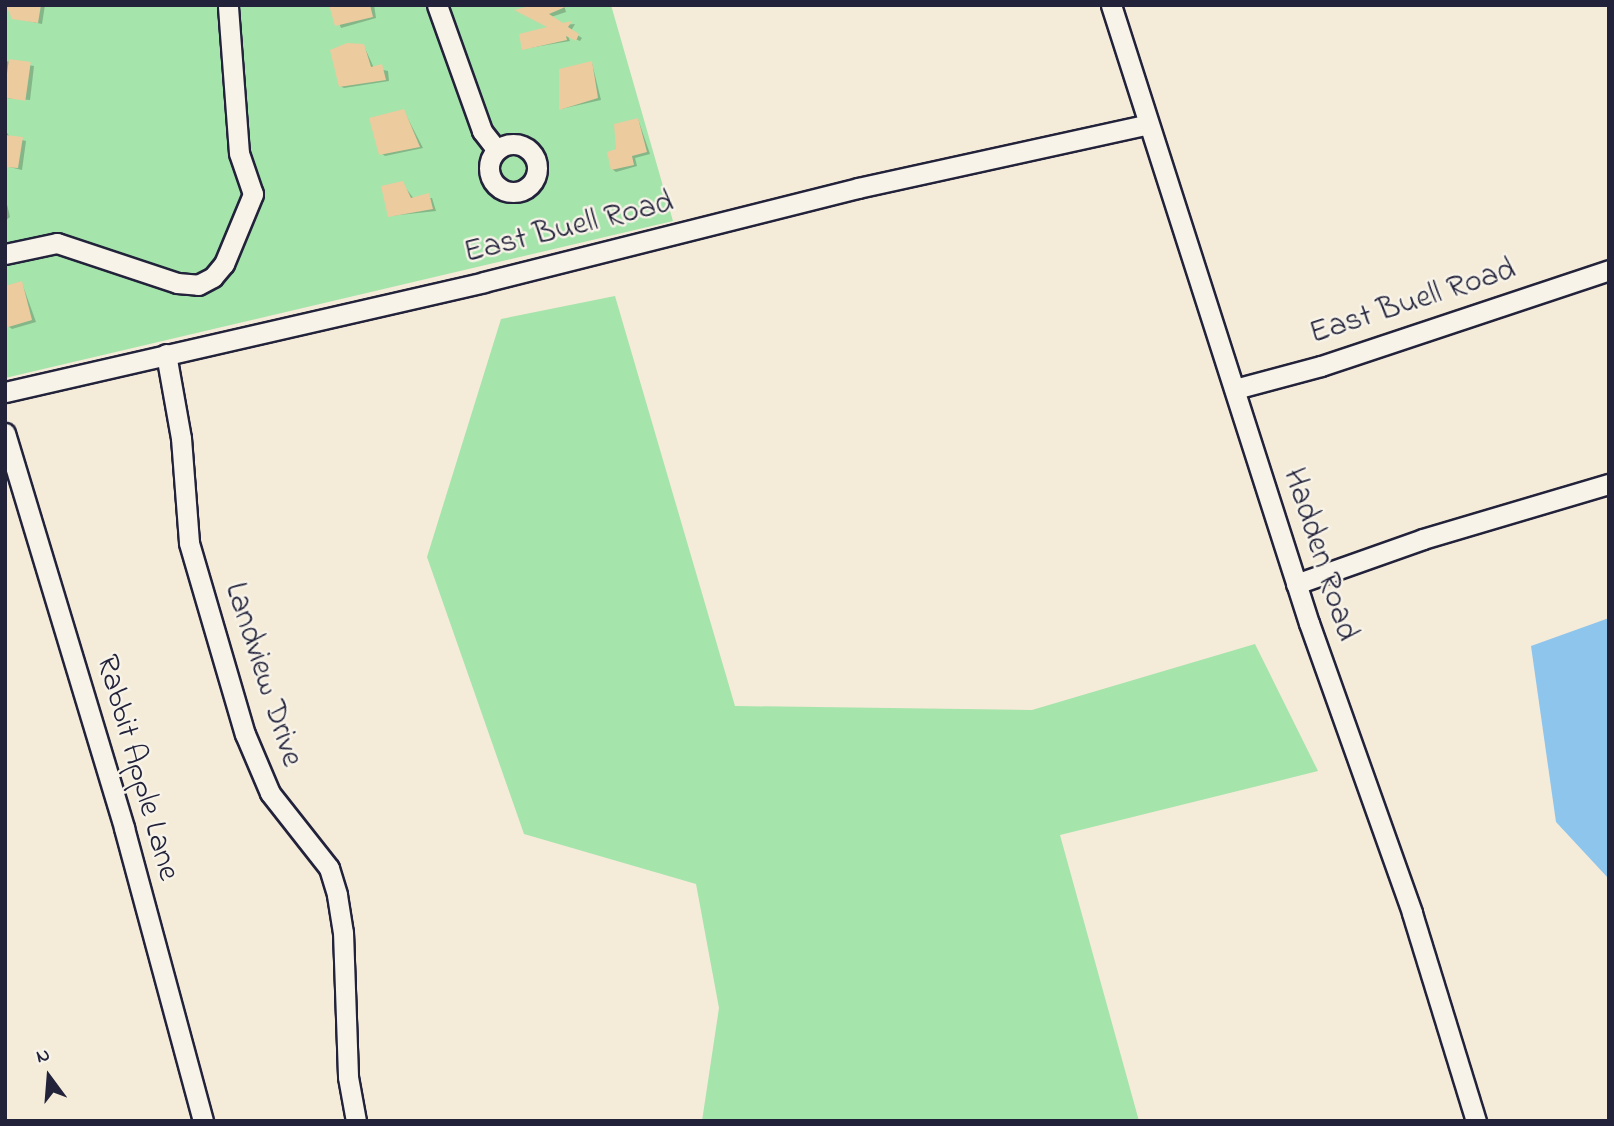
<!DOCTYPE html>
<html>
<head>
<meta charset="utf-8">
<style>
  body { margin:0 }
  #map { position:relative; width:1614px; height:1126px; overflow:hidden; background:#f5ebd9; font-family:"Indie Flower",sans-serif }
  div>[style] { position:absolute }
  .green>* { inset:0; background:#a5e4ab }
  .water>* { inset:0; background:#8dc5ec }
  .shadow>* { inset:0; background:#0003 }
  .building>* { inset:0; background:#eccb9e; transform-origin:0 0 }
  .roads { filter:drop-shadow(2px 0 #22223b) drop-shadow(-2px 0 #22223b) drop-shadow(0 2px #22223b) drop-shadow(0 -2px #22223b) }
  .minor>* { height:19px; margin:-9.5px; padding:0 9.5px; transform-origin:9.5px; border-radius:9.5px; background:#f7f3e8 }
  .minor>.ring { margin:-9.5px; padding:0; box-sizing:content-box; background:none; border:19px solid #f7f3e8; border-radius:50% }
  span { translate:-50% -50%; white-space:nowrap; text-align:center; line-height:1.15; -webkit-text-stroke:5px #f7f3e8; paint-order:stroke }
  .street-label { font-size:32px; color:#22223b }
  .frame { position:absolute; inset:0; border:7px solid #22223b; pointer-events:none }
  .north { position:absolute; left:14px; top:1042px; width:70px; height:70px; -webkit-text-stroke:5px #f7f3e8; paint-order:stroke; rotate:344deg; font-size:19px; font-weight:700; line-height:28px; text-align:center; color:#22223b }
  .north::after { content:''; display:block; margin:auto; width:24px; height:32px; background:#22223b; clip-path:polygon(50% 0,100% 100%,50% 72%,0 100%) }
</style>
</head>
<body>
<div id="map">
  <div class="green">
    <i style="clip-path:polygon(5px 5px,611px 5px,673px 221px,5px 378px)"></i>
    <i style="clip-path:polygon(615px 296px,735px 706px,1032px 710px,1255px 644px,1318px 771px,1060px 835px,1139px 1121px,702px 1121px,719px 1008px,696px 884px,524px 834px,427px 557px,501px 319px)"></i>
  </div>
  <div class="water">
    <i style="clip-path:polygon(1609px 618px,1609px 879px,1556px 822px,1531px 646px)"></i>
  </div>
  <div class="shadow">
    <i style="clip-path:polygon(13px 5px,45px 5px,42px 24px,13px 18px)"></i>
    <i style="clip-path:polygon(332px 5px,374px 5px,376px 18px,341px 28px)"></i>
    <i style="clip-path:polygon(564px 5px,566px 12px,551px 17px,563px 25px,575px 24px,571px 31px,582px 38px,580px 41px,568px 36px,570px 41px,523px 49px,552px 28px,518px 11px)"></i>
    <i style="clip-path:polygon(364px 46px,374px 68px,388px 71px,389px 81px,344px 88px,340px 86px)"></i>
    <i style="clip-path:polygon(5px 61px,34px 66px,30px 100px,5px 98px)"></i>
    <i style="clip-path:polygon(592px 63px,601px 100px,561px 109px)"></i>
    <i style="clip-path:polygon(404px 111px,423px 148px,385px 156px,381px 153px)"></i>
    <i style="clip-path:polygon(638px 119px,650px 154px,635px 158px,637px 166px,616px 172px,612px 169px)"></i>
    <i style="clip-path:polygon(5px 130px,10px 137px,26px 141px,22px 170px,5px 166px)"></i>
    <i style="clip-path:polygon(402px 183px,414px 199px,432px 198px,436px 211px,390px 216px)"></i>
    <i style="clip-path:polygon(5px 196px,10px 217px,5px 221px)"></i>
    <i style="clip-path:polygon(22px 283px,36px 322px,12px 329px,8px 326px)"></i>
  </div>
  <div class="building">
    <i style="clip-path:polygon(6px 5px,41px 5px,38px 23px,12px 19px)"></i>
    <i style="clip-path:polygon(329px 5px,370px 5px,373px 17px,335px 26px)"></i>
    <i style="clip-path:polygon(534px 5px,570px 5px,549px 14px,563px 23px,572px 21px,568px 27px,579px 34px,576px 41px,566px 36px,567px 40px,522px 50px,519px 34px,547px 27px,514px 10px)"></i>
    <i style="clip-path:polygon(347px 43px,364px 44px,371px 67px,382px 64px,386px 80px,339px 87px,330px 50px)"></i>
    <i style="left:9px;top:59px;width:22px;height:39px;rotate:8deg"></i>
    <i style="clip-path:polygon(592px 61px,598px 98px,559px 110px,559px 69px)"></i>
    <i style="clip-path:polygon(404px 109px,420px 147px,379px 155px,369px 118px)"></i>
    <i style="clip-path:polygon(638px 118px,647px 152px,632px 156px,634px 165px,611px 170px,607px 152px,616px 149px,614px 124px)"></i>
    <i style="clip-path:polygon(5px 135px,23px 137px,18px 168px,5px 167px)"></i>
    <i style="clip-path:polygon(403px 181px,411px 198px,429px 193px,433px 209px,388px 217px,381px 186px)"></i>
    <i style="clip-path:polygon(22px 281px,32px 320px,5px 328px,5px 286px)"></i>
  </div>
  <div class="roads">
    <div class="minor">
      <i style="left:437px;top:5px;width:134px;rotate:70.3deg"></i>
      <i style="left:482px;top:131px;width:24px;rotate:52deg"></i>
      <i style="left:1111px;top:5px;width:649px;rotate:72.24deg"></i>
      <i style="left:1309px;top:623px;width:308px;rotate:70.4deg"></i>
      <i style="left:1412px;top:913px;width:218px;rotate:72.9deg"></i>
      <i class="ring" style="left:489px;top:144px;width:29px;height:29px"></i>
      <i style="left:5px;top:254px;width:53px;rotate:-11.9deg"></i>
      <i style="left:57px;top:243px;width:126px;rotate:18.4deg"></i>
      <i style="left:177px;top:283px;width:21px;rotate:5deg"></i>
      <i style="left:198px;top:285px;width:17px;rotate:-28deg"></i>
      <i style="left:213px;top:277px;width:17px;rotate:-50deg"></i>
      <i style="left:224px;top:264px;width:76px;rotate:-67.5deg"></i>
      <i style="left:253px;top:194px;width:43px;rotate:-108.9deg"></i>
      <i style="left:239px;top:153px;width:148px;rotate:-94.3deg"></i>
      <i style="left:166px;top:354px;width:85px;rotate:79.9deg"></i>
      <i style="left:181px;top:438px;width:105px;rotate:85.6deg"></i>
      <i style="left:189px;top:543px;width:199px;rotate:73.7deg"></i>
      <i style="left:245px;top:734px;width:64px;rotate:67deg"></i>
      <i style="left:270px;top:793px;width:95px;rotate:51.8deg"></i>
      <i style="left:329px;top:868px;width:28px;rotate:73deg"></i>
      <i style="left:337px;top:895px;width:37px;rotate:81deg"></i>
      <i style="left:343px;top:932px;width:145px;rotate:88deg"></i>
      <i style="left:348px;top:1077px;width:45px;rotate:79.7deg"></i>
      <i style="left:1235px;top:389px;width:89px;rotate:-15deg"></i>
      <i style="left:1321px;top:366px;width:304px;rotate:-18.4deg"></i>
      <i style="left:5px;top:392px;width:491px;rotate:-12.9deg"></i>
      <i style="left:484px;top:282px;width:386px;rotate:-14.1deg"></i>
      <i style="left:858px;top:188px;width:297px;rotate:-12.4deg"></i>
      <i style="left:5px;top:433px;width:413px;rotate:73.2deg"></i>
      <i style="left:124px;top:828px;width:303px;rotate:74.9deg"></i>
      <i style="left:1296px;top:584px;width:135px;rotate:-19.5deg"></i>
      <i style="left:1423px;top:539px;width:194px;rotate:-16.5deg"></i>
    </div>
  </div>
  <div class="street-label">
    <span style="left:569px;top:229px;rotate:-14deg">East Buell Road</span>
    <span style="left:1413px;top:303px;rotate:-18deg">East Buell Road</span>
    <span style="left:1319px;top:555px;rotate:72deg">Hadden Road</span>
    <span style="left:262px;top:675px;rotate:72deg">Landview Drive</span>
    <span style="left:136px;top:768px;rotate:74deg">Rabbit Apple Lane</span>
  </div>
  <div class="frame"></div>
  <div class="north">N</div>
</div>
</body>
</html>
